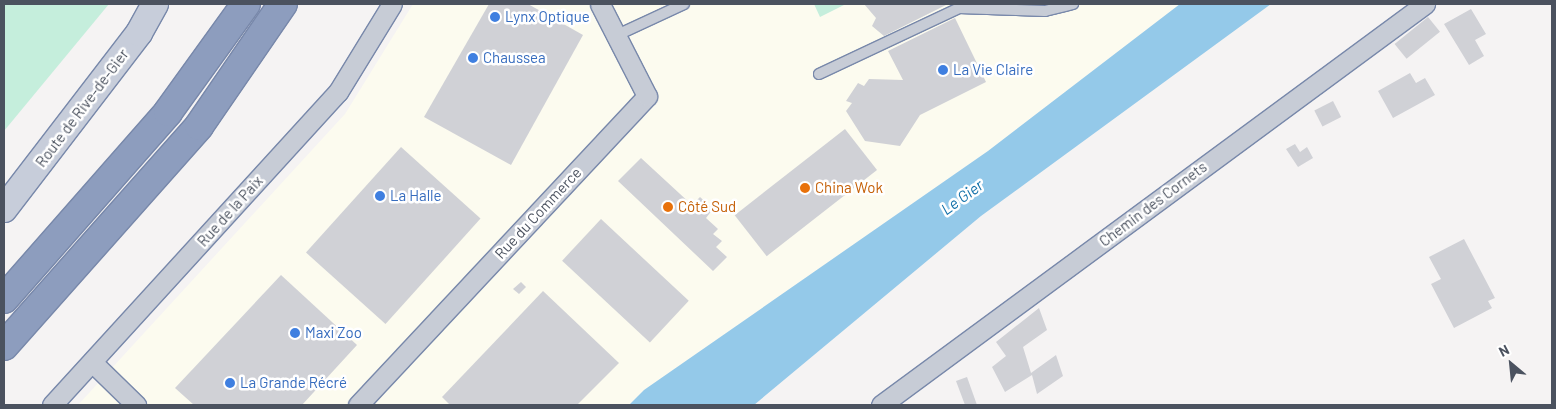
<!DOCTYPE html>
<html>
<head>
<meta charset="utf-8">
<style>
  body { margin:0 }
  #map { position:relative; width:1556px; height:409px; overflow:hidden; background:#f5f3f3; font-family:Barlow,sans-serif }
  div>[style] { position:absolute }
  .commercial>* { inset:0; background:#fcfbef }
  .green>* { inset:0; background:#c5eedc }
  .water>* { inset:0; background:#94c9e9 }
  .building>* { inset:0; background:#d0d1d6; transform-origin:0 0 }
  .roads { filter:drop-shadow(1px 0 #7888aa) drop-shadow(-1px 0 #7888aa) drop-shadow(0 1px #7888aa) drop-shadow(0 -1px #7888aa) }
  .lane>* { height:10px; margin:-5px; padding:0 5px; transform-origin:5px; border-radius:5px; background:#c7ccd6 }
  .street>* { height:19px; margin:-9.5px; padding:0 9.5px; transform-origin:9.5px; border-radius:9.5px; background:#c7ccd6 }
  .secondary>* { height:26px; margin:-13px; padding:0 13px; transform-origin:13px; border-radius:13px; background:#c7cdda }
  .highway>* { height:28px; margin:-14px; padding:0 14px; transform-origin:14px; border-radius:14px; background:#8d9dbe }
  .dots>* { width:14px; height:14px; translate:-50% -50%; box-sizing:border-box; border:2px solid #fff; border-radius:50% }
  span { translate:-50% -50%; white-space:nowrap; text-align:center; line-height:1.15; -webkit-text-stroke:5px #fff; paint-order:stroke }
  .shop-label { font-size:15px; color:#366cbe }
  .left { translate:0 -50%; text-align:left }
  .street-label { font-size:15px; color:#4b525f }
  .food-label { font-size:15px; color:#c56008 }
  .water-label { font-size:16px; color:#1472aa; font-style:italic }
  .frame { position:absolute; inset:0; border:5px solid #4b525f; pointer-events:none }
  .north { position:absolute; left:1486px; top:339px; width:50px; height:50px; -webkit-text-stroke:4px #fff; paint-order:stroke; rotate:332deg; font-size:14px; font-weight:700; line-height:20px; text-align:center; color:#4b525f }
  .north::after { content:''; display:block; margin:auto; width:18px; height:22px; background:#4b525f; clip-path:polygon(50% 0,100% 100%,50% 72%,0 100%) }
</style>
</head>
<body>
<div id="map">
  <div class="commercial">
    <i style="clip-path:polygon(413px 4px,1180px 4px,988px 151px,644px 390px,629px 405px,78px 405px,345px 114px)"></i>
  </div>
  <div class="green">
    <i style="clip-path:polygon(4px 4px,109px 4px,4px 131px)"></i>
    <i style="clip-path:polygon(814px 4px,846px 4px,820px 17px)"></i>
  </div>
  <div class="water">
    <i style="clip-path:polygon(1180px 4px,1271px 4px,981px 216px,754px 405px,629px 405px,644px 390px,988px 151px)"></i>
  </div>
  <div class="building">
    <i style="clip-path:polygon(489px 4px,528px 4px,583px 35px,511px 165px,424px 117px)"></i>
    <i style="clip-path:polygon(864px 4px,948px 4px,884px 36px,872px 26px,876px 18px)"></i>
    <i style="clip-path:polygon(1471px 9px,1486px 34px,1475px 40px,1484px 56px,1469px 65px,1444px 24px)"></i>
    <i style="left:1428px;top:17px;width:19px;height:43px;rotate:51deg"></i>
    <i style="clip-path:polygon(955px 18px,986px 82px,920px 115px,900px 146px,865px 141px,846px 111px,852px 103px,846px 101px,858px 83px,864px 86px,869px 79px,903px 80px,888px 51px)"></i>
    <i style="clip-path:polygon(1410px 73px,1416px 83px,1425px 78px,1435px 95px,1393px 118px,1378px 91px)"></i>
    <i style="left:1333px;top:101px;width:18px;height:21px;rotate:63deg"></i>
    <i style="left:845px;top:129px;width:52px;height:140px;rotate:52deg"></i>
    <i style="clip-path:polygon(1295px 144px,1300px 152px,1307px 147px,1313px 158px,1298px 167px,1286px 149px)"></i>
    <i style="left:401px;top:147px;width:107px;height:142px;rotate:42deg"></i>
    <i style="clip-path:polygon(641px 158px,692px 205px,700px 197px,713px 209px,706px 218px,718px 229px,713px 234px,722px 241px,716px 247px,727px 257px,713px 271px,618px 181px)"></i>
    <i style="left:601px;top:219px;width:120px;height:57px;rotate:43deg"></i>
    <i style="clip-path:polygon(1464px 239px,1495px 298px,1488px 301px,1492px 308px,1454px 328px,1431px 284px,1441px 279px,1429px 257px)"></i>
    <i style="clip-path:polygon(281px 275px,357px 345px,302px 405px,194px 405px,175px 388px)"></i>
    <i style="clip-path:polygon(521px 282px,526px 287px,519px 294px,513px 289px)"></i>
    <i style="clip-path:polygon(543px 291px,619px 363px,577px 405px,450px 405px,442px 397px)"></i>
    <i style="clip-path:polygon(1039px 308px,1047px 330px,1023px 347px,1031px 373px,1056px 355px,1063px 376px,1037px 394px,1032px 375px,1005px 392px,992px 367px,1006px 356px,996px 342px)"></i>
    <i style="clip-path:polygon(967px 377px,977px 405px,965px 405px,956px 381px)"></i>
  </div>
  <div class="roads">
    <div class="lane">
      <i style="left:615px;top:36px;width:76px;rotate:-24.9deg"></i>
      <i style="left:819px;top:74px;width:155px;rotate:-25.2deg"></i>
      <i style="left:959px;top:8px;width:86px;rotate:2deg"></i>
      <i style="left:1045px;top:11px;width:29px;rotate:-14deg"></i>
    </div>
    <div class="street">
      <i style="left:92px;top:362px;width:62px;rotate:44.3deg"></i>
      <i style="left:52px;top:405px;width:424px;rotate:-47.6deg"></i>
      <i style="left:338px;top:92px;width:103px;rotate:-58.5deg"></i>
      <i style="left:358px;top:405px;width:423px;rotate:-46.9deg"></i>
      <i style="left:647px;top:96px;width:103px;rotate:-117.1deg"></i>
      <i style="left:881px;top:405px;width:676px;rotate:-36.4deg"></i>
    </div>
    <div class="secondary">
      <i style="left:4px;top:209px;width:222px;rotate:-52.5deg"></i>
      <i style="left:139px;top:33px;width:33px;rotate:-61deg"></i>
    </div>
    <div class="highway">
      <i style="left:4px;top:299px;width:249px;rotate:-48.7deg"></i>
      <i style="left:168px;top:112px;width:133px;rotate:-54.2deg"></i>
      <i style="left:4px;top:346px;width:294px;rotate:-48.4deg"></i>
      <i style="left:199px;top:126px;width:148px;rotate:-55.5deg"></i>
    </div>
  </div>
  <div class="dots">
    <i style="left:495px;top:17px;background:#3f7fe0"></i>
    <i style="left:473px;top:58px;background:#3f7fe0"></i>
    <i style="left:943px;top:70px;background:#3f7fe0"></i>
    <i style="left:805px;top:188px;background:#e8710a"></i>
    <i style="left:380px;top:196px;background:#3f7fe0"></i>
    <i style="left:668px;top:207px;background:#e8710a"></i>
    <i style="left:295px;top:333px;background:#3f7fe0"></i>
    <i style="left:230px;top:383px;background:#3f7fe0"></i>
  </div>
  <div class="shop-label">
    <span class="left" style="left:505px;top:17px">Lynx Optique</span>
    <span class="left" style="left:483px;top:58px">Chaussea</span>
    <span class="left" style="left:953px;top:70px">La Vie Claire</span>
    <span class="left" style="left:390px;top:196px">La Halle</span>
    <span class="left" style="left:305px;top:333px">Maxi Zoo</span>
    <span class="left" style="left:240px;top:383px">La Grande Récré</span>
  </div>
  <div class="street-label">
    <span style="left:82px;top:108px;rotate:-53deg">Route de Rive-de-Gier</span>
    <span style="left:1153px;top:204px;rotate:-37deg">Chemin des Cornets</span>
    <span style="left:230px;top:211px;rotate:-48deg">Rue de la Paix</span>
    <span style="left:538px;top:213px;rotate:-47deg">Rue du Commerce</span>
  </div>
  <div class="food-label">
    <span class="left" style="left:815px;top:188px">China Wok</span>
    <span class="left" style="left:678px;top:207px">Côté Sud</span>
  </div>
  <div class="water-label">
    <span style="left:962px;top:197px;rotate:-36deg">Le Gier</span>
  </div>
  <div class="frame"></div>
  <div class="north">N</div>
</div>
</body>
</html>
